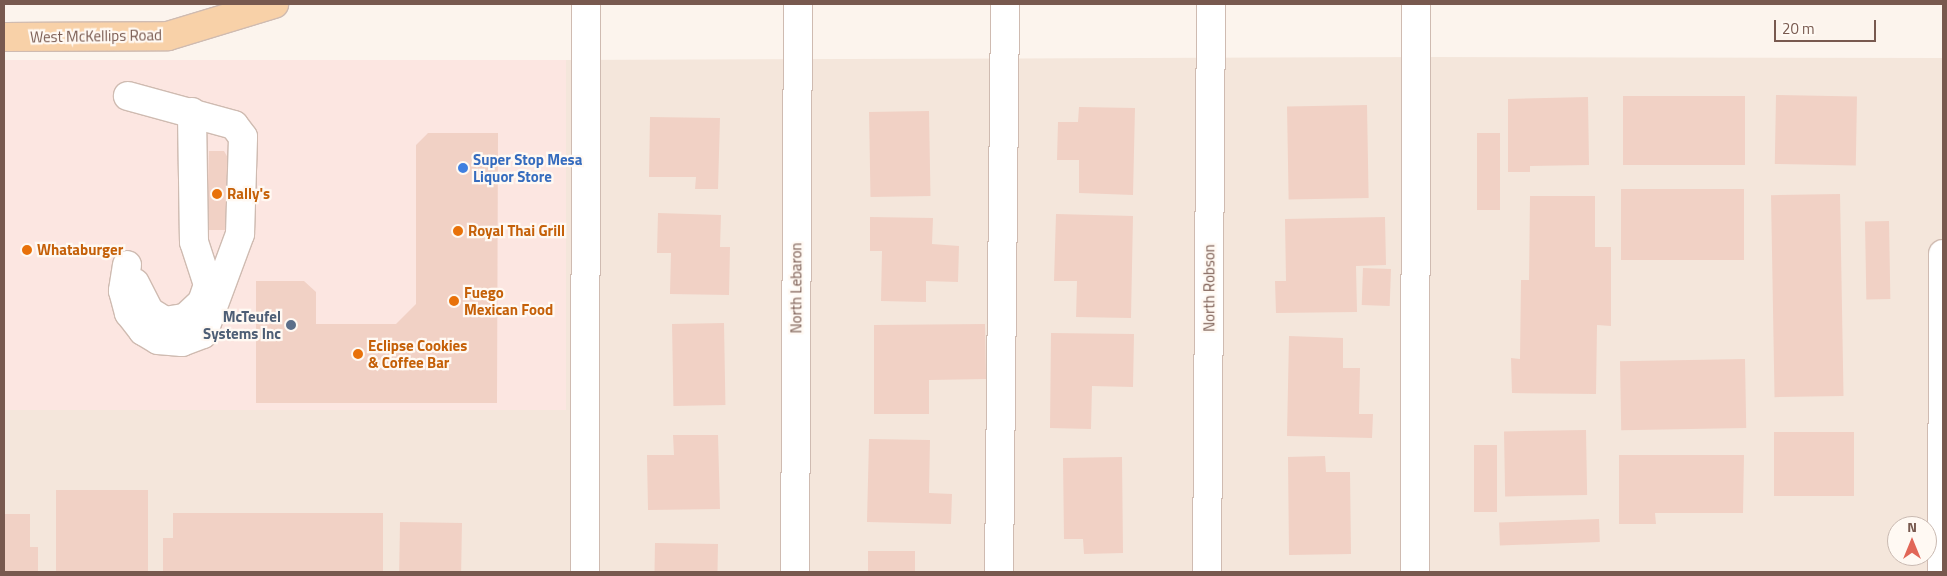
<!DOCTYPE html>
<html>
<head>
<meta charset="utf-8">
<style>
  body { margin:0 }
  #map { position:relative; width:1947px; height:576px; overflow:hidden; background:#fcf4ed; font-family:"Titillium Web",sans-serif }
  div>[style] { position:absolute }
  .residential>* { inset:0; background:#f4e6db }
  .commercial>* { inset:0; background:#fce6e1; transform-origin:0 0 }
  .building>* { inset:0; background:#f1d1c5; transform-origin:0 0 }
  .roads { filter:drop-shadow(1px 0 #cfbbb1) drop-shadow(-1px 0 #cfbbb1) drop-shadow(0 1px #cfbbb1) drop-shadow(0 -1px #cfbbb1) }
  .minor>* { height:28px; margin:-14px; padding:0 14px; transform-origin:14px; border-radius:14px; background:#fff }
  .major>* { height:28px; margin:-14px; padding:0 14px; transform-origin:14px; border-radius:14px; background:#f8d1a8 }
  .dots>* { width:14px; height:14px; translate:-50% -50%; box-sizing:border-box; border:2px solid #fff9f3; border-radius:50% }
  span { translate:-50% -50%; white-space:nowrap; text-align:center; line-height:1.15; -webkit-text-stroke:4.5px #fff9f3; paint-order:stroke }
  .street-label { font-size:15px; color:#78594f }
  .shop-label { font-size:15px; color:#366cbe; font-weight:700 }
  .left { translate:0 -50%; text-align:left }
  .food-label { font-size:15px; color:#c56008; font-weight:700 }
  .service-label { font-size:15px; color:#4e5e75; font-weight:700 }
  .right { translate:-100% -50%; text-align:right }
  .frame { position:absolute; inset:0; border:5px solid #78594f; pointer-events:none }
  .north { position:absolute; left:1887px; top:516px; width:50px; height:50px; box-sizing:border-box; background:#fff9f3; border:1px solid #c9b9b1; border-radius:50%; rotate:0deg; font-size:14px; font-weight:700; line-height:20px; text-align:center; color:#78594f }
  .north::after { content:''; display:block; margin:auto; width:18px; height:22px; background:#e16657; clip-path:polygon(50% 0,100% 100%,50% 72%,0 100%) }
  .scale { position:absolute; left:1774px; top:20px; width:102px; height:22px; box-sizing:border-box; border:2px solid #78594f; border-top:0; padding-left:6px; font-size:15px; line-height:18px; white-space:nowrap; color:#78594f; -webkit-text-stroke:4px #fff9f3; paint-order:stroke }
</style>
</head>
<body>
<div id="map">
  <div class="residential">
    <i style="clip-path:polygon(evenodd,1431px 57px,1943px 58px,1943px 572px,4px 572px,4px 408px,565px 410px,566px 60px,1431px 57px,1897px 526px,1927px 526px,1927px 556px,1897px 556px,1897px 526px)"></i>
  </div>
  <div class="commercial">
    <i style="left:566px;top:60px;width:350px;height:562px;rotate:90deg"></i>
  </div>
  <div class="building">
    <i style="left:1776px;top:95px;width:81px;height:69px;rotate:1deg"></i>
    <i style="left:1623px;top:96px;width:122px;height:69px"></i>
    <i style="clip-path:polygon(1588px 97px,1589px 165px,1530px 166px,1530px 172px,1508px 172px,1508px 99px)"></i>
    <i style="left:1367px;top:105px;width:93px;height:80px;rotate:89deg"></i>
    <i style="clip-path:polygon(1079px 107px,1135px 108px,1133px 195px,1079px 193px,1079px 160px,1057px 160px,1058px 122px,1078px 122px)"></i>
    <i style="left:929px;top:111px;width:85px;height:60px;rotate:89deg"></i>
    <i style="clip-path:polygon(650px 117px,720px 118px,718px 189px,695px 189px,696px 177px,649px 177px)"></i>
    <i style="clip-path:polygon(428px 133px,498px 133px,497px 403px,256px 403px,256px 281px,304px 281px,316px 292px,316px 324px,396px 324px,416px 304px,416px 145px)"></i>
    <i style="left:1477px;top:133px;width:23px;height:77px"></i>
    <i style="clip-path:polygon(209px 151px,224px 151px,228px 158px,228px 230px,206px 230px)"></i>
    <i style="left:1621px;top:189px;width:123px;height:71px"></i>
    <i style="left:1840px;top:194px;width:202px;height:69px;rotate:89deg"></i>
    <i style="clip-path:polygon(1530px 196px,1595px 196px,1595px 247px,1611px 247px,1611px 326px,1597px 325px,1596px 394px,1512px 393px,1511px 358px,1520px 359px,1521px 280px,1529px 280px)"></i>
    <i style="clip-path:polygon(658px 213px,721px 215px,720px 247px,730px 247px,729px 295px,670px 294px,671px 253px,657px 253px)"></i>
    <i style="clip-path:polygon(1056px 214px,1133px 216px,1131px 318px,1076px 317px,1077px 281px,1054px 281px)"></i>
    <i style="clip-path:polygon(870px 217px,933px 218px,932px 244px,959px 246px,958px 282px,926px 281px,926px 302px,881px 301px,882px 251px,870px 251px)"></i>
    <i style="clip-path:polygon(1385px 217px,1386px 265px,1356px 266px,1357px 312px,1276px 313px,1275px 281px,1286px 281px,1285px 219px)"></i>
    <i style="left:1889px;top:221px;width:78px;height:24px;rotate:89deg"></i>
    <i style="left:1363px;top:268px;width:28px;height:37px;rotate:2deg"></i>
    <i style="left:724px;top:323px;width:82px;height:52px;rotate:89deg"></i>
    <i style="clip-path:polygon(985px 324px,986px 379px,929px 380px,929px 414px,874px 414px,874px 325px)"></i>
    <i style="clip-path:polygon(1051px 333px,1134px 334px,1133px 387px,1092px 386px,1091px 429px,1050px 428px)"></i>
    <i style="clip-path:polygon(1289px 336px,1343px 338px,1343px 368px,1360px 368px,1359px 414px,1373px 414px,1372px 438px,1287px 436px)"></i>
    <i style="left:1745px;top:359px;width:69px;height:125px;rotate:89deg"></i>
    <i style="left:1586px;top:430px;width:65px;height:82px;rotate:89deg"></i>
    <i style="left:1774px;top:432px;width:80px;height:64px"></i>
    <i style="clip-path:polygon(673px 435px,718px 435px,720px 509px,648px 510px,647px 455px,674px 455px)"></i>
    <i style="clip-path:polygon(869px 439px,930px 440px,929px 493px,952px 494px,951px 524px,867px 522px)"></i>
    <i style="left:1474px;top:445px;width:23px;height:67px"></i>
    <i style="clip-path:polygon(1619px 455px,1744px 455px,1743px 513px,1655px 513px,1656px 524px,1619px 524px)"></i>
    <i style="clip-path:polygon(1325px 456px,1326px 472px,1350px 472px,1351px 554px,1289px 555px,1288px 457px)"></i>
    <i style="clip-path:polygon(1122px 457px,1123px 553px,1084px 554px,1083px 539px,1064px 539px,1063px 458px)"></i>
    <i style="left:56px;top:490px;width:92px;height:82px"></i>
    <i style="clip-path:polygon(173px 513px,383px 513px,383px 572px,163px 572px,163px 538px,173px 538px)"></i>
    <i style="clip-path:polygon(4px 514px,30px 514px,30px 547px,38px 547px,38px 572px,4px 572px)"></i>
    <i style="left:1599px;top:519px;width:23px;height:100px;rotate:88deg"></i>
    <i style="left:400px;top:522px;width:62px;height:50px;rotate:1deg"></i>
    <i style="left:655px;top:543px;width:63px;height:29px;rotate:1deg"></i>
    <i style="left:868px;top:551px;width:47px;height:21px"></i>
  </div>
  <div class="roads">
    <div class="minor">
      <i style="left:127px;top:265px;width:26px;rotate:99deg"></i>
      <i style="left:123px;top:291px;width:23px;rotate:75deg"></i>
      <i style="left:129px;top:313px;width:23px;rotate:52deg"></i>
      <i style="left:143px;top:331px;width:17px;rotate:31deg"></i>
      <i style="left:158px;top:340px;width:24px;rotate:5deg"></i>
      <i style="left:182px;top:342px;width:22px;rotate:-21deg"></i>
      <i style="left:203px;top:334px;width:107px;rotate:-69.7deg"></i>
      <i style="left:240px;top:234px;width:97px;rotate:-88.2deg"></i>
      <i style="left:243px;top:137px;width:15px;rotate:-127deg"></i>
      <i style="left:234px;top:125px;width:110px;rotate:-164.7deg"></i>
      <i style="left:135px;top:283px;width:31px;rotate:63deg"></i>
      <i style="left:149px;top:311px;width:19px;rotate:32deg"></i>
      <i style="left:165px;top:321px;width:20px;rotate:-9deg"></i>
      <i style="left:185px;top:318px;width:23px;rotate:-43deg"></i>
      <i style="left:202px;top:302px;width:18px;rotate:-71deg"></i>
      <i style="left:208px;top:285px;width:45px;rotate:-108deg"></i>
      <i style="left:194px;top:242px;width:130px;rotate:-90.9deg"></i>
      <i style="left:585px;top:572px;width:568px;rotate:-89.9deg"></i>
      <i style="left:795px;top:572px;width:568px;rotate:-89.7deg"></i>
      <i style="left:999px;top:572px;width:568px;rotate:-89.39deg"></i>
      <i style="left:1207px;top:572px;width:568px;rotate:-89.6deg"></i>
      <i style="left:1415px;top:572px;width:568px;rotate:-89.9deg"></i>
      <i style="left:1942px;top:572px;width:318px;rotate:-89.8deg"></i>
    </div>
    <div class="major">
      <i style="left:4px;top:37px;width:164px;rotate:-0.3deg"></i>
      <i style="left:168px;top:36px;width:111px;rotate:-16.8deg"></i>
    </div>
  </div>
  <div class="dots">
    <i style="left:463px;top:168px;background:#3f7fe0"></i>
    <i style="left:217px;top:194px;background:#e8710a"></i>
    <i style="left:458px;top:231px;background:#e8710a"></i>
    <i style="left:27px;top:250px;background:#e8710a"></i>
    <i style="left:454px;top:301px;background:#e8710a"></i>
    <i style="left:291px;top:325px;background:#5c6f8a"></i>
    <i style="left:358px;top:354px;background:#e8710a"></i>
  </div>
  <div class="street-label">
    <span style="left:96px;top:36px;rotate:-1deg">West McKellips Road</span>
    <span style="left:796px;top:288px;rotate:-90deg">North Lebaron</span>
    <span style="left:1209px;top:288px;rotate:-90deg">North Robson</span>
  </div>
  <div class="shop-label">
    <span class="left" style="left:473px;top:168px">Super Stop Mesa<br>Liquor Store</span>
  </div>
  <div class="food-label">
    <span class="left" style="left:227px;top:194px">Rally's</span>
    <span class="left" style="left:468px;top:231px">Royal Thai Grill</span>
    <span class="left" style="left:37px;top:250px">Whataburger</span>
    <span class="left" style="left:464px;top:301px">Fuego<br>Mexican Food</span>
    <span class="left" style="left:368px;top:354px">Eclipse Cookies<br>&amp; Coffee Bar</span>
  </div>
  <div class="service-label">
    <span class="right" style="left:281px;top:325px">McTeufel<br>Systems Inc</span>
  </div>
  <div class="frame"></div>
  <div class="north">N</div>
  <div class="scale">20 m</div>
</div>
</body>
</html>
